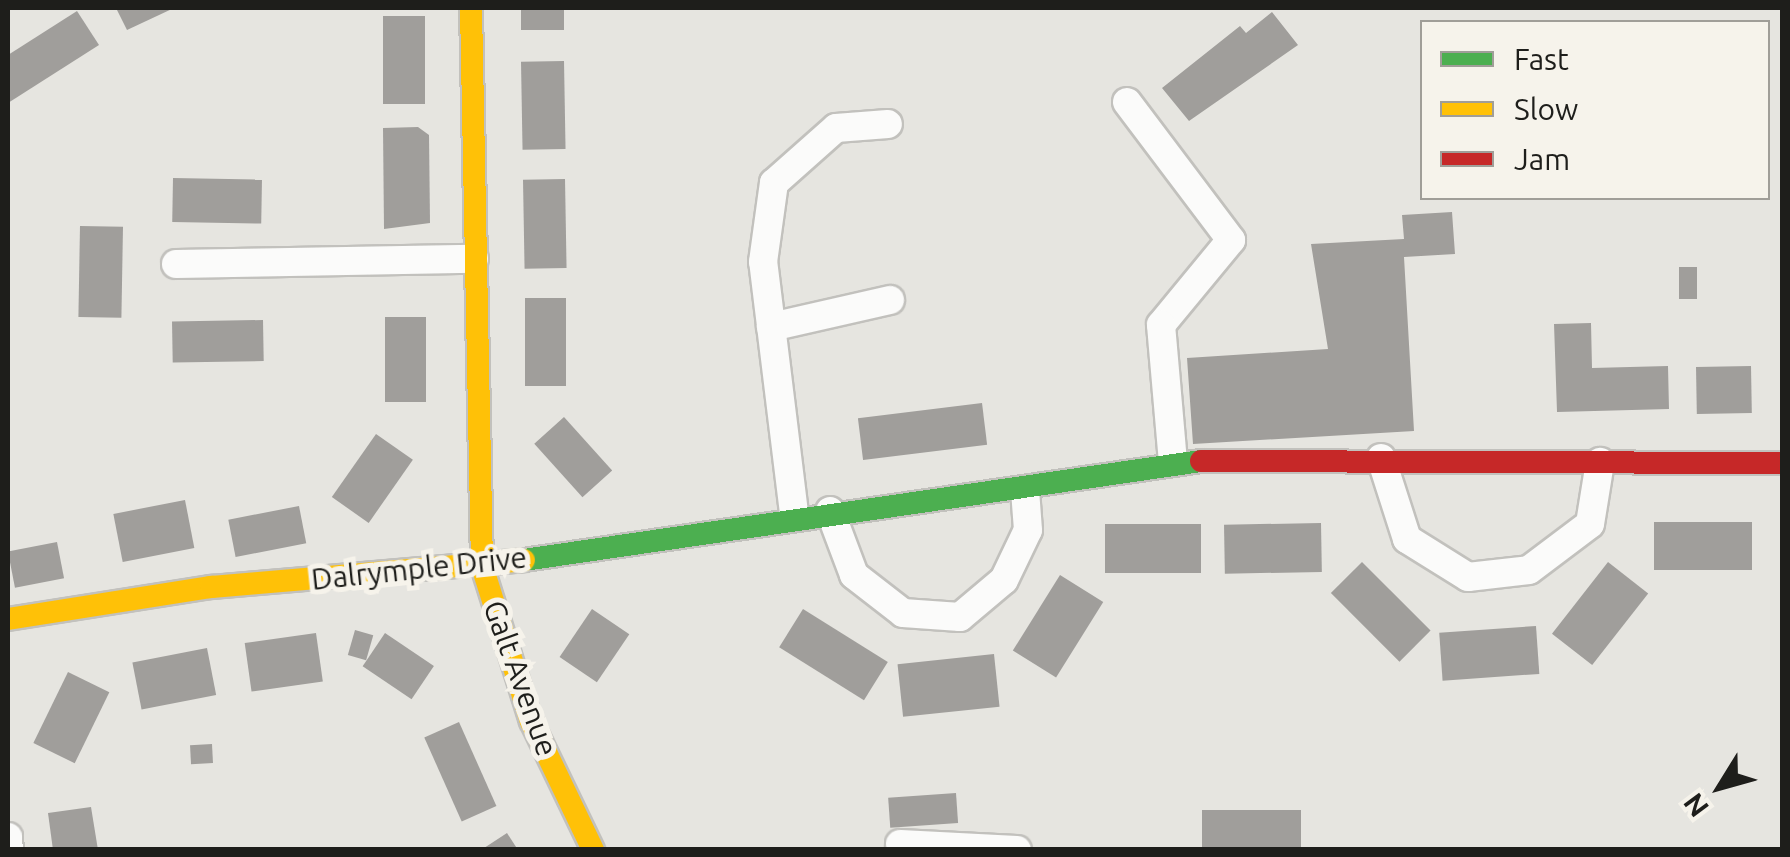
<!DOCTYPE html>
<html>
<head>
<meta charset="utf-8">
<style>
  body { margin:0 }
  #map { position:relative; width:1790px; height:857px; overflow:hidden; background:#e6e5e0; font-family:Ubuntu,sans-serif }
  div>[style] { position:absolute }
  .building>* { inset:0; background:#a09e9b; transform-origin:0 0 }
  .roads { filter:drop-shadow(2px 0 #c2c1bd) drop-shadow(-2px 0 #c2c1bd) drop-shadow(0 2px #c2c1bd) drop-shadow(0 -2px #c2c1bd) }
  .street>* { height:28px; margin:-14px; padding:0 14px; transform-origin:14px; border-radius:14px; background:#fbfbfa }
  .fast>* { height:22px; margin:-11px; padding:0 11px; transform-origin:11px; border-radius:11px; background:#4caf50 }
  .slow>* { height:22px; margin:-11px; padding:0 11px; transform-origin:11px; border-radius:11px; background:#ffc107 }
  .jam>* { height:22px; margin:-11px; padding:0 11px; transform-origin:11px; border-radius:11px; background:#c62828 }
  span { translate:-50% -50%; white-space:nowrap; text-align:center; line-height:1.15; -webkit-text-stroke:10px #f6f3eb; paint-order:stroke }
  .street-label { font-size:30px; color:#1e1e1b }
  .frame { position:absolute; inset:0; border:10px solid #1e1e1b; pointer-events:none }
  .legend { position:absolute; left:1420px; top:20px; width:350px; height:180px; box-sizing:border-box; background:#f6f3eb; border:2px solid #a09e98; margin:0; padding:12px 18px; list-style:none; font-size:30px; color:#1e1e1b }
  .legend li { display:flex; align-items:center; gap:20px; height:50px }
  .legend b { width:50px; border:2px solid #a09e98 }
  .north { position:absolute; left:1670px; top:737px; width:100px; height:100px; -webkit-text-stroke:8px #f6f3eb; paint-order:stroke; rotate:233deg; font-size:28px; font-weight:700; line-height:40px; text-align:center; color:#1e1e1b }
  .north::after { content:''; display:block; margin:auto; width:35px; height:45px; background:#1e1e1b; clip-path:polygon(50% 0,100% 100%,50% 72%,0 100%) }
</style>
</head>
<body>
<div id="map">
  <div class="building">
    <i style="clip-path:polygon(116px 8px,174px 8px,127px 30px)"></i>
    <i style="left:521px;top:8px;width:43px;height:22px"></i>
    <i style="clip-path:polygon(77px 11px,99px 45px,8px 103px,8px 55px)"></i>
    <i style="clip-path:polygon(1272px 12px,1298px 45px,1189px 121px,1162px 88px,1240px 26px,1246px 33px)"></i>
    <i style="left:383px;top:16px;width:42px;height:88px"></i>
    <i style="left:564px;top:61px;width:88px;height:43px;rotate:89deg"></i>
    <i style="clip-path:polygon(418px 127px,429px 135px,430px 223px,384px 229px,383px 128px)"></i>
    <i style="left:173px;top:178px;width:89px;height:44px;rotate:1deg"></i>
    <i style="left:565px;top:179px;width:89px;height:42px;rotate:89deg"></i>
    <i style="clip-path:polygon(1452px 212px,1455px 254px,1404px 257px,1414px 431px,1193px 444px,1187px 358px,1328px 349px,1311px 244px,1404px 239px,1402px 215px)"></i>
    <i style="left:80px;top:226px;width:43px;height:91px;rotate:1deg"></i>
    <i style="left:1679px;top:267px;width:18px;height:32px"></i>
    <i style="left:525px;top:298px;width:41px;height:88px"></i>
    <i style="left:385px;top:317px;width:41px;height:85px"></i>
    <i style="left:263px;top:320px;width:41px;height:91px;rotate:89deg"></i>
    <i style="clip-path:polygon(1591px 323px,1592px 368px,1668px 366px,1669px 409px,1557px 412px,1554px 324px)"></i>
    <i style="left:1751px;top:366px;width:47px;height:55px;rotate:89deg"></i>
    <i style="left:982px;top:403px;width:42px;height:125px;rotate:83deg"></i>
    <i style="left:564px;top:417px;width:72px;height:40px;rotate:48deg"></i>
    <i style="left:376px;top:434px;width:45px;height:77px;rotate:35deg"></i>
    <i style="left:185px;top:500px;width:49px;height:73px;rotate:79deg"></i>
    <i style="left:299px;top:506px;width:38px;height:72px;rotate:79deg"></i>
    <i style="left:1752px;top:522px;width:48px;height:98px;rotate:90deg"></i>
    <i style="left:1321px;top:523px;width:49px;height:97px;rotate:89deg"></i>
    <i style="left:1201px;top:524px;width:49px;height:96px;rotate:90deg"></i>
    <i style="left:57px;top:542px;width:37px;height:50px;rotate:79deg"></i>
    <i style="left:1362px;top:562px;width:97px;height:44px;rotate:45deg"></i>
    <i style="left:1608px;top:562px;width:51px;height:91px;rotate:38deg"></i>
    <i style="left:1060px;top:575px;width:51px;height:89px;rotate:32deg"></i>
    <i style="left:592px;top:609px;width:45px;height:58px;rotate:34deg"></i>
    <i style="left:803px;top:609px;width:100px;height:45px;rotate:32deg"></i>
    <i style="left:1536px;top:626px;width:48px;height:97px;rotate:86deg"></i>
    <i style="left:355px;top:630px;width:19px;height:26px;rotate:16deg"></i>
    <i style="left:316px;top:633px;width:49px;height:72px;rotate:82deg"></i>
    <i style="left:385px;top:633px;width:59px;height:40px;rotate:34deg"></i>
    <i style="left:207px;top:648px;width:48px;height:76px;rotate:79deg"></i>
    <i style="left:994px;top:654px;width:53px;height:97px;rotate:84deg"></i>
    <i style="left:68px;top:672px;width:46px;height:79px;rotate:26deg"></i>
    <i style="left:459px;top:722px;width:92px;height:38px;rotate:66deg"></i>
    <i style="left:212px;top:744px;width:19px;height:22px;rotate:87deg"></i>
    <i style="left:956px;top:793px;width:30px;height:68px;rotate:86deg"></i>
    <i style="clip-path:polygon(91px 807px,98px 850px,53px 850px,48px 813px)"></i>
    <i style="left:1301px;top:810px;width:40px;height:99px;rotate:90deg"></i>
    <i style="clip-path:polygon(507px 833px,518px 850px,481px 850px)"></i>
  </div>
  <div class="roads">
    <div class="street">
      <i style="left:1127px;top:102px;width:173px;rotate:53deg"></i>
      <i style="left:1231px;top:240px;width:110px;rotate:129.5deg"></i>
      <i style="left:1161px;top:325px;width:137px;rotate:85deg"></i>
      <i style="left:176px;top:264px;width:298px;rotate:-1deg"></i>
      <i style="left:771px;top:327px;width:122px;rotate:-12.8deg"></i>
      <i style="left:1381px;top:458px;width:85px;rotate:72.2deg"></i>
      <i style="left:1407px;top:539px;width:72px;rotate:31.9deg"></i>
      <i style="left:1468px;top:577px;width:61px;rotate:-6.5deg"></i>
      <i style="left:1529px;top:570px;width:76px;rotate:-37deg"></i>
      <i style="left:1590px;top:524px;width:63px;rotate:-80.8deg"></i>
      <i style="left:830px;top:511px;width:68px;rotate:69.4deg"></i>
      <i style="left:854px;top:575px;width:62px;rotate:37.8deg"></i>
      <i style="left:903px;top:613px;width:57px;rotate:4deg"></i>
      <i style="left:960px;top:617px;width:57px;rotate:-40.1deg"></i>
      <i style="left:1004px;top:580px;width:55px;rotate:-64.4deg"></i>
      <i style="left:1028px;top:530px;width:40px;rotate:-94.3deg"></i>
      <i style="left:794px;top:513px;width:253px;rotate:-97deg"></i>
      <i style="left:763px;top:262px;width:80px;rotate:-82.1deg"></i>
      <i style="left:774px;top:183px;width:83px;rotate:-41.6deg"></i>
      <i style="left:836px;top:128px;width:52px;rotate:-4.4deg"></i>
      <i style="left:8px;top:837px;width:13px;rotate:86deg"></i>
      <i style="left:900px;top:844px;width:117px;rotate:2.9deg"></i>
    </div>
    <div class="fast">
      <i style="left:524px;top:560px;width:684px;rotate:-8.32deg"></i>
    </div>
    <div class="slow">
      <i style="left:471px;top:8px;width:558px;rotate:88.87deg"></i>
      <i style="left:482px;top:566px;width:163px;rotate:72.5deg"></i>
      <i style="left:531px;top:721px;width:143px;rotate:64.3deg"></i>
      <i style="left:8px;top:619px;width:206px;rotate:-9deg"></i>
      <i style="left:211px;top:587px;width:314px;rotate:-4.9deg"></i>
    </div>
    <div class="jam">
      <i style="left:1201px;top:461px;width:581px;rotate:0.2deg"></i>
    </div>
  </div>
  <div class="street-label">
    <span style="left:419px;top:568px;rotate:-6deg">Dalrymple Drive</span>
    <span style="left:521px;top:678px;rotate:70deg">Galt Avenue</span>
  </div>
  <div class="frame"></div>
  <ul class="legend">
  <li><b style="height:12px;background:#4caf50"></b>Fast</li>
  <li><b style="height:12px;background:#ffc107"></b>Slow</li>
  <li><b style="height:12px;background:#c62828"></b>Jam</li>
  </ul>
  <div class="north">N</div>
</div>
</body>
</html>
